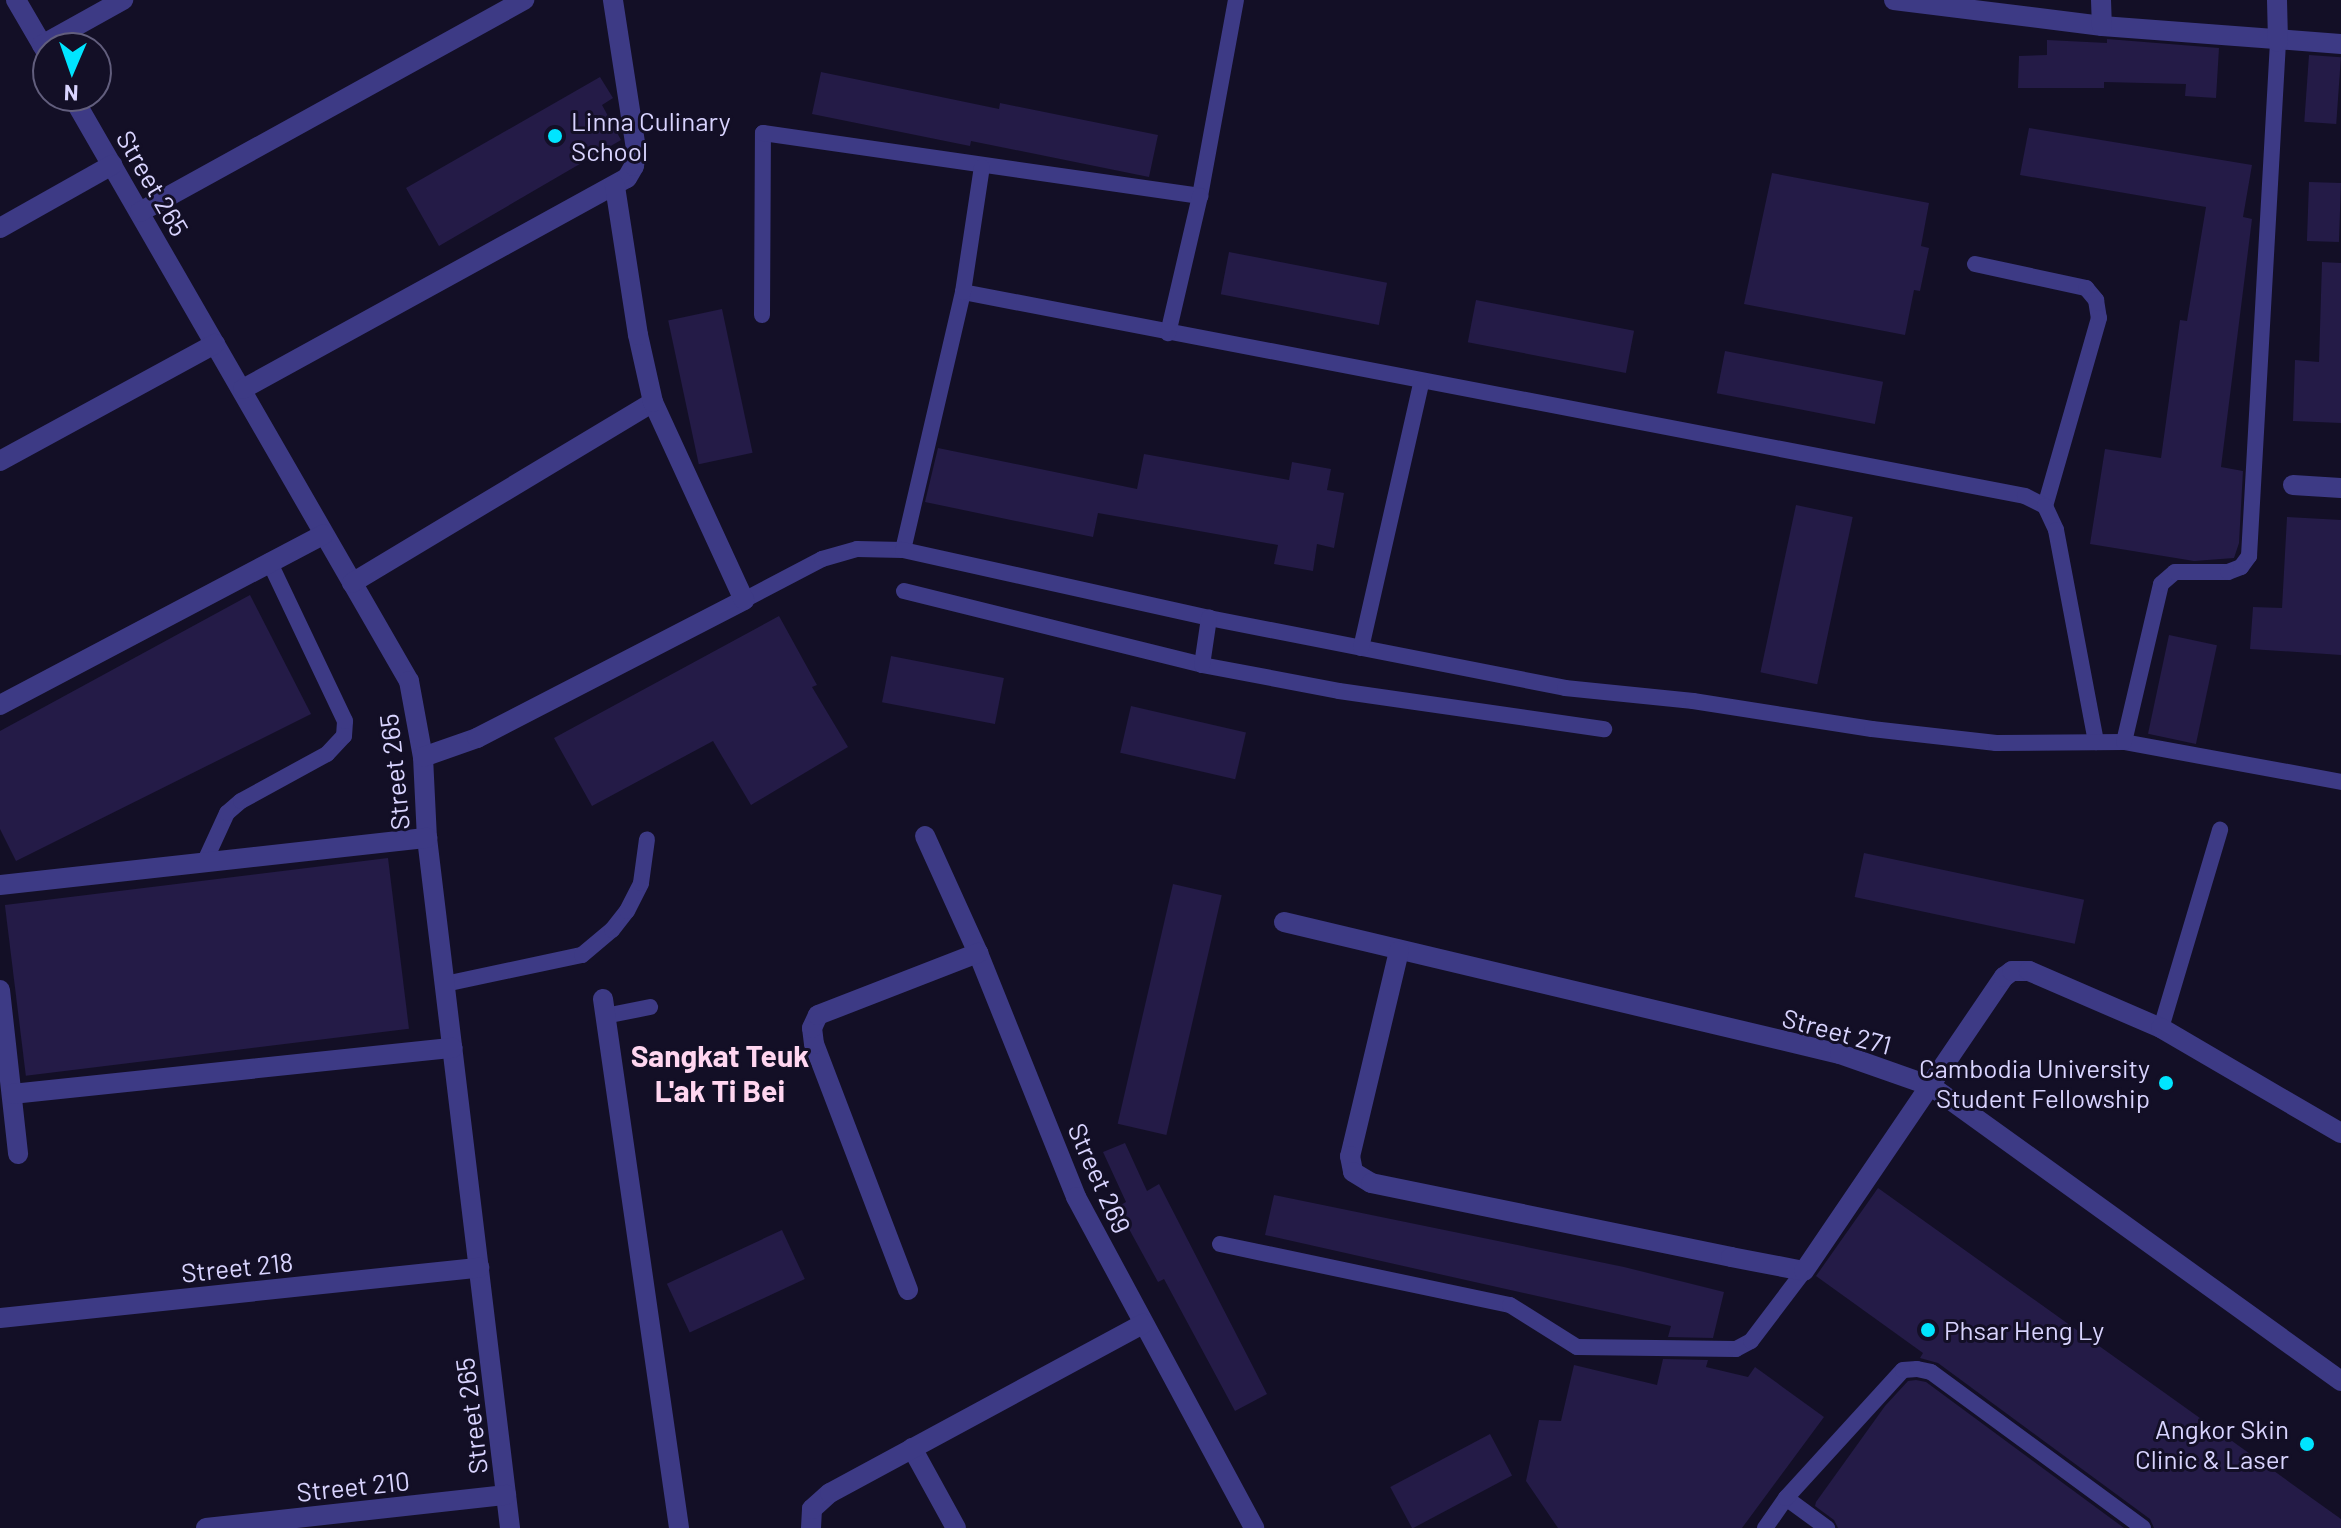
<!DOCTYPE html>
<html>
<head>
<meta charset="utf-8">
<style>
  body { margin:0 }
  #map { position:relative; width:2341px; height:1528px; overflow:hidden; background:#130f26; font-family:Barlow,sans-serif }
  div>[style] { position:absolute }
  .building>* { inset:0; background:#241b47; transform-origin:0 0 }
  .service>* { height:16px; margin:-8px; padding:0 8px; transform-origin:8px; border-radius:8px; background:#3d3a85 }
  .minor>* { height:20px; margin:-10px; padding:0 10px; transform-origin:10px; border-radius:10px; background:#3d3a85 }
  .dots>* { width:22px; height:22px; translate:-50% -50%; box-sizing:border-box; border:4px solid #130f26; border-radius:50% }
  span { translate:-50% -50%; white-space:nowrap; text-align:center; line-height:1.15; -webkit-text-stroke:6px #130f26; paint-order:stroke }
  .poi-label { font-size:26px; color:#d9d4ff }
  .left { translate:0 -50%; text-align:left }
  .right { translate:-100% -50%; text-align:right }
  .street-label { font-size:26px; color:#d9d4ff }
  .quarter-label { font-size:30px; color:#ffd6f0; font-weight:700 }
  .north { position:absolute; left:32px; top:32px; width:80px; height:80px; box-sizing:border-box; background:#130f26; border:2px solid #625e7d; border-radius:50%; rotate:182deg; font-size:22px; font-weight:700; line-height:32px; text-align:center; color:#d9d4ff }
  .north::after { content:''; display:block; margin:auto; width:28px; height:36px; background:#00e5ff; clip-path:polygon(50% 0,100% 100%,50% 72%,0 100%) }
</style>
</head>
<body>
<div id="map">
  <div class="building">
    <i style="clip-path:polygon(2107px 39px,2219px 48px,2216px 98px,2185px 96px,2186px 84px,2104px 82px,2104px 88px,2018px 88px,2019px 56px,2047px 55px,2047px 40px,2107px 43px)"></i>
    <i style="left:2309px;top:55px;width:32px;height:67px;rotate:4deg"></i>
    <i style="clip-path:polygon(821px 72px,999px 109px,1000px 103px,1158px 135px,1149px 177px,971px 141px,970px 146px,812px 114px)"></i>
    <i style="clip-path:polygon(600px 77px,613px 98px,602px 105px,621px 140px,439px 246px,406px 188px)"></i>
    <i style="clip-path:polygon(2029px 128px,2252px 165px,2243px 217px,2252px 219px,2221px 467px,2243px 471px,2239px 543px,2234px 558px,2194px 561px,2090px 544px,2105px 449px,2161px 458px,2180px 320px,2187px 321px,2206px 207px,2020px 175px)"></i>
    <i style="clip-path:polygon(1772px 173px,1929px 203px,1921px 246px,1929px 248px,1920px 291px,1914px 290px,1905px 335px,1744px 304px)"></i>
    <i style="left:2309px;top:182px;width:32px;height:59px;rotate:2deg"></i>
    <i style="left:1229px;top:252px;width:161px;height:43px;rotate:11deg"></i>
    <i style="clip-path:polygon(2322px 262px,2341px 263px,2341px 423px,2293px 421px,2295px 360px,2319px 362px)"></i>
    <i style="left:1476px;top:300px;width:161px;height:43px;rotate:11deg"></i>
    <i style="left:722px;top:309px;width:147px;height:55px;rotate:78deg"></i>
    <i style="left:1725px;top:351px;width:161px;height:43px;rotate:11deg"></i>
    <i style="clip-path:polygon(938px 448px,1137px 489px,1144px 454px,1289px 480px,1292px 462px,1331px 469px,1327px 490px,1344px 493px,1334px 548px,1317px 544px,1313px 571px,1274px 564px,1278px 545px,1098px 513px,1093px 537px,925px 502px)"></i>
    <i style="left:1796px;top:505px;width:58px;height:171px;rotate:12deg"></i>
    <i style="clip-path:polygon(2287px 517px,2341px 520px,2341px 655px,2250px 649px,2253px 607px,2282px 608px)"></i>
    <i style="clip-path:polygon(250px 595px,311px 714px,16px 861px,0 829px,0 731px)"></i>
    <i style="clip-path:polygon(779px 616px,817px 685px,812px 687px,848px 747px,751px 805px,713px 741px,592px 806px,554px 738px)"></i>
    <i style="left:2169px;top:635px;width:49px;height:101px;rotate:12deg"></i>
    <i style="left:891px;top:656px;width:115px;height:47px;rotate:11deg"></i>
    <i style="left:1131px;top:706px;width:118px;height:48px;rotate:13deg"></i>
    <i style="left:1864px;top:853px;width:225px;height:45px;rotate:12deg"></i>
    <i style="left:388px;top:858px;width:172px;height:386px;rotate:83deg"></i>
    <i style="left:1173px;top:884px;width:50px;height:246px;rotate:13deg"></i>
    <i style="clip-path:polygon(1125px 1143px,1147px 1191px,1159px 1184px,1267px 1394px,1235px 1411px,1164px 1279px,1158px 1282px,1117px 1207px,1126px 1202px,1103px 1152px)"></i>
    <i style="clip-path:polygon(1878px 1188px,2341px 1519px,2341px 1528px,2154px 1528px,2150px 1519px,1938px 1363px,1920px 1358px,1923px 1353px,1816px 1276px)"></i>
    <i style="clip-path:polygon(1274px 1195px,1624px 1267px,1724px 1292px,1713px 1338px,1668px 1337px,1671px 1326px,1265px 1235px)"></i>
    <i style="left:782px;top:1230px;width:54px;height:127px;rotate:65deg"></i>
    <i style="clip-path:polygon(1663px 1359px,1708px 1360px,1706px 1367px,1748px 1377px,1755px 1367px,1824px 1417px,1742px 1528px,1558px 1528px,1526px 1481px,1539px 1420px,1561px 1421px,1574px 1365px,1657px 1385px)"></i>
    <i style="clip-path:polygon(1916px 1380px,1926px 1382px,2124px 1528px,1838px 1528px,1834px 1520px,1815px 1506px,1816px 1502px,1885px 1406px,1908px 1381px)"></i>
    <i style="left:1490px;top:1434px;width:47px;height:113px;rotate:62deg"></i>
  </div>
  <div class="service">
    <i style="left:1200px;top:196px;width:199px;rotate:-79.6deg"></i>
    <i style="left:1975px;top:264px;width:114px;rotate:12.2deg"></i>
    <i style="left:2086px;top:288px;width:16px;rotate:50deg"></i>
    <i style="left:2096px;top:300px;width:18px;rotate:81deg"></i>
    <i style="left:2099px;top:318px;width:196px;rotate:106deg"></i>
    <i style="left:963px;top:292px;width:1081px;rotate:10.87deg"></i>
    <i style="left:2025px;top:496px;width:22px;rotate:27deg"></i>
    <i style="left:2045px;top:506px;width:26px;rotate:65deg"></i>
    <i style="left:2056px;top:530px;width:216px;rotate:79.3deg"></i>
    <i style="left:762px;top:315px;width:182px;rotate:-89.7deg"></i>
    <i style="left:763px;top:133px;width:442px;rotate:8.2deg"></i>
    <i style="left:1200px;top:196px;width:141px;rotate:103.1deg"></i>
    <i style="left:903px;top:550px;width:265px;rotate:-76.9deg"></i>
    <i style="left:963px;top:292px;width:126px;rotate:-81.4deg"></i>
    <i style="left:904px;top:591px;width:307px;rotate:13.9deg"></i>
    <i style="left:1202px;top:665px;width:139px;rotate:10.7deg"></i>
    <i style="left:1339px;top:691px;width:268px;rotate:8.2deg"></i>
    <i style="left:744px;top:600px;width:88px;rotate:-27.7deg"></i>
    <i style="left:822px;top:559px;width:36px;rotate:-16deg"></i>
    <i style="left:857px;top:549px;width:46px;rotate:1.2deg"></i>
    <i style="left:903px;top:550px;width:313px;rotate:12.5deg"></i>
    <i style="left:1209px;top:618px;width:363px;rotate:11.1deg"></i>
    <i style="left:1565px;top:688px;width:129px;rotate:5.8deg"></i>
    <i style="left:1693px;top:701px;width:181px;rotate:8.9deg"></i>
    <i style="left:1872px;top:729px;width:125px;rotate:6.4deg"></i>
    <i style="left:1996px;top:743px;width:128px;rotate:-0.4deg"></i>
    <i style="left:2124px;top:742px;width:221px;rotate:10.4deg"></i>
    <i style="left:1361px;top:648px;width:272px;rotate:-77.2deg"></i>
    <i style="left:1202px;top:665px;width:48px;rotate:-81.5deg"></i>
    <i style="left:2124px;top:742px;width:162px;rotate:-76.8deg"></i>
    <i style="left:2161px;top:584px;width:18px;rotate:-41deg"></i>
    <i style="left:2175px;top:572px;width:53px"></i>
    <i style="left:2228px;top:572px;width:14px;rotate:-21deg"></i>
    <i style="left:2241px;top:567px;width:14px;rotate:-54deg"></i>
    <i style="left:2249px;top:556px;width:515px;rotate:-86.77deg"></i>
    <i style="left:204px;top:863px;width:55px;rotate:-65.3deg"></i>
    <i style="left:227px;top:813px;width:18px;rotate:-41deg"></i>
    <i style="left:241px;top:801px;width:98px;rotate:-28.7deg"></i>
    <i style="left:327px;top:754px;width:25px;rotate:-47deg"></i>
    <i style="left:344px;top:736px;width:15px;rotate:-86deg"></i>
    <i style="left:345px;top:721px;width:177px;rotate:-115.4deg"></i>
    <i style="left:445px;top:984px;width:140px;rotate:-12deg"></i>
    <i style="left:582px;top:955px;width:39px;rotate:-40deg"></i>
    <i style="left:612px;top:930px;width:24px;rotate:-52deg"></i>
    <i style="left:627px;top:911px;width:31px;rotate:-63deg"></i>
    <i style="left:641px;top:883px;width:44px;rotate:-82.2deg"></i>
    <i style="left:605px;top:1016px;width:46px;rotate:-11.3deg"></i>
    <i style="left:2161px;top:1028px;width:207px;rotate:-73.4deg"></i>
    <i style="left:1220px;top:1244px;width:296px;rotate:11.9deg"></i>
    <i style="left:1510px;top:1305px;width:79px;rotate:32.1deg"></i>
    <i style="left:1577px;top:1347px;width:159px;rotate:0.7deg"></i>
    <i style="left:1736px;top:1349px;width:17px;rotate:-28deg"></i>
    <i style="left:1751px;top:1341px;width:88px;rotate:-52.9deg"></i>
    <i style="left:1786px;top:1498px;width:51px;rotate:36.2deg"></i>
    <i style="left:1765px;top:1528px;width:37px;rotate:-55deg"></i>
    <i style="left:1786px;top:1498px;width:173px;rotate:-47.6deg"></i>
    <i style="left:1903px;top:1370px;width:14px;rotate:-4deg"></i>
    <i style="left:1917px;top:1369px;width:14px;rotate:12deg"></i>
    <i style="left:1931px;top:1372px;width:263px;rotate:36.3deg"></i>
  </div>
  <div class="minor">
    <i style="left:16px;top:0;width:64px;rotate:59.8deg"></i>
    <i style="left:1894px;top:0;width:210px;rotate:7.1deg"></i>
    <i style="left:2102px;top:26px;width:240px;rotate:4.3deg"></i>
    <i style="left:2101px;top:0;width:26px;rotate:88deg"></i>
    <i style="left:2277px;top:0;width:42px;rotate:88.6deg"></i>
    <i style="left:42px;top:45px;width:93px;rotate:-29.1deg"></i>
    <i style="left:72px;top:96px;width:675px;rotate:60.06deg"></i>
    <i style="left:409px;top:681px;width:77px;rotate:79.6deg"></i>
    <i style="left:423px;top:757px;width:81px;rotate:87.2deg"></i>
    <i style="left:427px;top:838px;width:695px;rotate:83.14deg"></i>
    <i style="left:140px;top:212px;width:439px;rotate:-28.9deg"></i>
    <i style="left:0;top:228px;width:129px;rotate:-29.4deg"></i>
    <i style="left:243px;top:389px;width:438px;rotate:-28.8deg"></i>
    <i style="left:627px;top:178px;width:14px;rotate:-60deg"></i>
    <i style="left:634px;top:166px;width:17px;rotate:-83deg"></i>
    <i style="left:636px;top:149px;width:151px;rotate:-98.8deg"></i>
    <i style="left:0;top:461px;width:245px;rotate:-28.6deg"></i>
    <i style="left:2293px;top:485px;width:48px;rotate:3.6deg"></i>
    <i style="left:352px;top:583px;width:351px;rotate:-31deg"></i>
    <i style="left:0;top:705px;width:366px;rotate:-27.8deg"></i>
    <i style="left:423px;top:757px;width:57px;rotate:-19.4deg"></i>
    <i style="left:477px;top:738px;width:301px;rotate:-27.3deg"></i>
    <i style="left:744px;top:600px;width:218px;rotate:-114.7deg"></i>
    <i style="left:653px;top:402px;width:69px;rotate:-102.6deg"></i>
    <i style="left:638px;top:335px;width:151px;rotate:-98.8deg"></i>
    <i style="left:925px;top:836px;width:128px;rotate:65.6deg"></i>
    <i style="left:978px;top:953px;width:263px;rotate:68.1deg"></i>
    <i style="left:1076px;top:1197px;width:376px;rotate:61.7deg"></i>
    <i style="left:0;top:885px;width:430px;rotate:-6.3deg"></i>
    <i style="left:1284px;top:922px;width:571px;rotate:13.36deg"></i>
    <i style="left:1840px;top:1054px;width:96px;rotate:19.4deg"></i>
    <i style="left:1931px;top:1086px;width:505px;rotate:35.74deg"></i>
    <i style="left:1399px;top:951px;width:211px;rotate:103.4deg"></i>
    <i style="left:1350px;top:1156px;width:16px;rotate:79deg"></i>
    <i style="left:1353px;top:1172px;width:21px;rotate:31deg"></i>
    <i style="left:1371px;top:1183px;width:368px;rotate:11.6deg"></i>
    <i style="left:1731px;top:1257px;width:74px;rotate:10.9deg"></i>
    <i style="left:1804px;top:1271px;width:356px;rotate:-55.8deg"></i>
    <i style="left:2004px;top:977px;width:10px;rotate:-37deg"></i>
    <i style="left:2012px;top:971px;width:17px"></i>
    <i style="left:2029px;top:971px;width:144px;rotate:23.4deg"></i>
    <i style="left:2161px;top:1028px;width:208px;rotate:30.3deg"></i>
    <i style="left:0;top:990px;width:165px;rotate:83.7deg"></i>
    <i style="left:603px;top:999px;width:534px;rotate:81.82deg"></i>
    <i style="left:12px;top:1094px;width:443px;rotate:-6deg"></i>
    <i style="left:908px;top:1290px;width:263px;rotate:-110.9deg"></i>
    <i style="left:814px;top:1044px;width:16px;rotate:-97deg"></i>
    <i style="left:812px;top:1028px;width:14px;rotate:-65deg"></i>
    <i style="left:818px;top:1015px;width:172px;rotate:-21.2deg"></i>
    <i style="left:0;top:1318px;width:482px;rotate:-6deg"></i>
    <i style="left:912px;top:1448px;width:91px;rotate:61.2deg"></i>
    <i style="left:206px;top:1528px;width:302px;rotate:-6.3deg"></i>
    <i style="left:811px;top:1528px;width:19px;rotate:-87deg"></i>
    <i style="left:812px;top:1509px;width:24px;rotate:-42deg"></i>
    <i style="left:830px;top:1493px;width:356px;rotate:-28.4deg"></i>
  </div>
  <div class="dots">
    <i style="left:555px;top:136px;background:#00e5ff"></i>
    <i style="left:2166px;top:1083px;background:#00e5ff"></i>
    <i style="left:1928px;top:1330px;background:#00e5ff"></i>
    <i style="left:2307px;top:1444px;background:#00e5ff"></i>
  </div>
  <div class="poi-label">
    <span class="left" style="left:571px;top:136px">Linna Culinary<br>School</span>
    <span class="right" style="left:2150px;top:1083px">Cambodia University<br>Student Fellowship</span>
    <span class="left" style="left:1944px;top:1330px">Phsar Heng Ly</span>
    <span class="right" style="left:2289px;top:1444px">Angkor Skin<br>Clinic &amp; Laser</span>
  </div>
  <div class="street-label">
    <span style="left:153px;top:183px;rotate:60deg">Street 265</span>
    <span style="left:394px;top:772px;rotate:-96deg">Street 265</span>
    <span style="left:1837px;top:1031px;rotate:15deg">Street 271</span>
    <span style="left:1100px;top:1178px;rotate:66deg">Street 269</span>
    <span style="left:237px;top:1267px;rotate:-6deg">Street 218</span>
    <span style="left:471px;top:1416px;rotate:-97deg">Street 265</span>
    <span style="left:353px;top:1486px;rotate:-6deg">Street 210</span>
  </div>
  <div class="quarter-label">
    <span style="left:720px;top:1072px">Sangkat Teuk<br>L'ak Ti Bei</span>
  </div>
  <div class="north">N</div>
</div>
</body>
</html>
